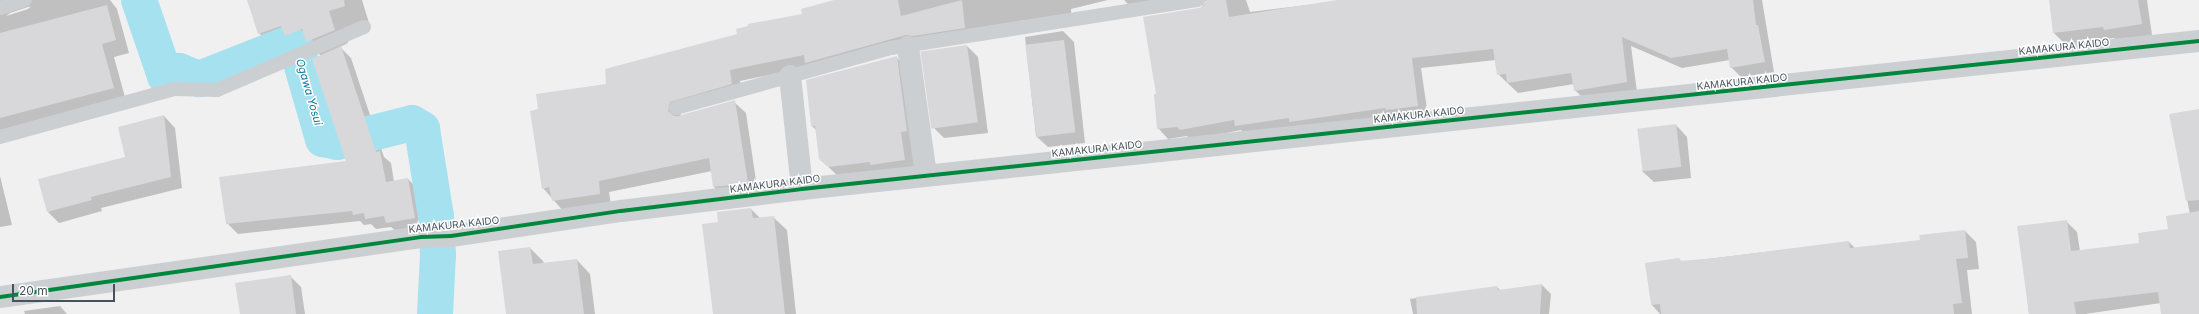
<!DOCTYPE html>
<html>
<head>
<meta charset="utf-8">
<style>
  body { margin:0 }
  #map { position:relative; width:2199px; height:314px; overflow:hidden; background:#f1f0f0; font-family:Inter,sans-serif }
  div>[style] { position:absolute }
  .shadow>* { inset:0; background:#0003 }
  .canal>* { height:36px; margin:-18px; padding:0 18px; transform-origin:18px; border-radius:18px; background:#a6e1f0 }
  .building>* { inset:0; background:#d8d8da; transform-origin:0 0 }
  .lane>* { height:14px; margin:-7px; padding:0 7px; transform-origin:7px; border-radius:7px; background:#cccfd1 }
  .street>* { height:22px; margin:-11px; padding:0 11px; transform-origin:11px; border-radius:11px; background:#cccfd1 }
  .cycleway>* { height:4px; margin:-2px; padding:0 2px; transform-origin:2px; border-radius:2px; background:#00873e }
  span { translate:-50% -50%; white-space:nowrap; text-align:center; line-height:1.15; -webkit-text-stroke:3px #fff; paint-order:stroke }
  .street-label { font-size:10px; color:#46535d }
  .water-label { font-size:11px; color:#077b99; font-style:italic }
  .scale { position:absolute; left:12px; top:284px; width:103px; height:18px; box-sizing:border-box; border:2px solid #46535d; border-top:0; padding-left:5px; font-size:12px; line-height:14px; white-space:nowrap; color:#46535d; -webkit-text-stroke:3px #fff; paint-order:stroke }
</style>
</head>
<body>
<div id="map">
  <div class="shadow">
    <i style="clip-path:polygon(evenodd,0 0,110px 0,117px 9px,129px 53px,114px 57px,126px 101px,0 134px,0 0,31px 6px,28px 9px,6px 16px,10px 13px,31px 6px)"></i>
    <i style="clip-path:polygon(248px 0,362px 0,369px 23px,344px 32px,348px 43px,340px 47px,351px 58px,384px 157px,391px 163px,394px 182px,408px 179px,419px 190px,425px 229px,398px 233px,391px 227px,376px 229px,371px 224px,364px 225px,360px 221px,238px 234px,227px 223px,348px 162px,321px 56px,310px 44px,299px 48px,291px 41px,272px 47px,259px 33px)"></i>
    <i style="clip-path:polygon(837px 0,1108px 0,1071px 9px,1072px 24px,1034px 30px,1024px 20px,975px 33px,740px 81px,743px 95px,681px 113px,680px 117px,734px 102px,746px 113px,758px 194px,725px 198px,714px 187px,712px 171px,609px 192px,611px 205px,564px 212px,543px 188px,607px 85px,738px 35px,803px 14px)"></i>
    <i style="clip-path:polygon(1124px 0,1246px 0,1250px 12px,1348px 0,1762px 0,1774px 72px,1741px 77px,1731px 67px,1730px 60px,1682px 68px,1631px 46px,1637px 92px,1585px 100px,1575px 90px,1574px 84px,1518px 93px,1498px 74px,1496px 60px,1421px 68px,1428px 116px,1246px 135px,1241px 130px,1191px 140px,1187px 136px,1168px 139px,1158px 128px,1157px 95px,1200px 9px,1207px 1px,1151px 10px,1134px 10px)"></i>
    <i style="clip-path:polygon(2050px 0,2147px 0,2152px 35px,2116px 40px,2114px 38px,2065px 44px,2054px 33px)"></i>
    <i style="clip-path:polygon(1063px 31px,1074px 42px,1085px 143px,1048px 147px,1036px 136px,1025px 37px)"></i>
    <i style="clip-path:polygon(967px 46px,978px 57px,988px 133px,944px 138px,933px 127px,922px 53px)"></i>
    <i style="clip-path:polygon(896px 57px,906px 67px,915px 170px,839px 177px,820px 159px,816px 130px,812px 126px)"></i>
    <i style="clip-path:polygon(2199px 110px,2199px 314px,2162px 314px,2161px 303px,2085px 314px,2029px 314px,2019px 227px,2066px 221px,2077px 232px,2080px 251px,2141px 244px,2169px 230px,2190px 214px,2170px 115px)"></i>
    <i style="clip-path:polygon(164px 116px,175px 128px,182px 188px,101px 208px,102px 211px,59px 223px,48px 212px,126px 158px)"></i>
    <i style="clip-path:polygon(1676px 125px,1687px 137px,1691px 178px,1654px 182px,1642px 171px)"></i>
    <i style="clip-path:polygon(0 176px,12px 225px,0 227px)"></i>
    <i style="clip-path:polygon(751px 209px,760px 218px,773px 217px,787px 230px,796px 314px,714px 314px)"></i>
    <i style="clip-path:polygon(1965px 231px,1976px 242px,1979px 269px,1967px 270px,1972px 314px,1660px 314px,1651px 304px,1679px 259px,1682px 262px,1849px 242px,1855px 248px,1921px 241px)"></i>
    <i style="clip-path:polygon(530px 248px,543px 261px,544px 264px,577px 260px,590px 274px,595px 314px,507px 314px)"></i>
    <i style="clip-path:polygon(290px 276px,301px 287px,305px 314px,241px 314px)"></i>
    <i style="clip-path:polygon(1542px 285px,1551px 294px,1549px 314px,1413px 314px,1410px 299px,1497px 287px,1501px 291px)"></i>
    <i style="clip-path:polygon(60px 306px,67px 314px,25px 314px,24px 311px)"></i>
  </div>
  <div class="canal">
    <i style="left:139px;top:0;width:80px;rotate:71.1deg"></i>
    <i style="left:165px;top:76px;width:15px;rotate:-20deg"></i>
    <i style="left:179px;top:71px;width:22px;rotate:22deg"></i>
    <i style="left:199px;top:79px;width:96px;rotate:-21.5deg"></i>
    <i style="left:288px;top:44px;width:10px;rotate:29deg"></i>
    <i style="left:297px;top:49px;width:94px;rotate:73.9deg"></i>
    <i style="left:323px;top:139px;width:14px;rotate:12deg"></i>
    <i style="left:337px;top:142px;width:77px;rotate:-14.2deg"></i>
    <i style="left:412px;top:123px;width:12px;rotate:31deg"></i>
    <i style="left:422px;top:129px;width:88px;rotate:80.9deg"></i>
    <i style="left:436px;top:216px;width:39px;rotate:87deg"></i>
    <i style="left:438px;top:255px;width:59px;rotate:92.9deg"></i>
  </div>
  <div class="building">
    <i style="clip-path:polygon(247px 0,344px 0,345px 6px,329px 11px,335px 30px,306px 42px,302px 29px,285px 36px,281px 26px,258px 34px)"></i>
    <i style="clip-path:polygon(834px 0,898px 0,901px 16px,962px 0,965px 28px,913px 36px,906px 35px,805px 63px,804px 55px,730px 70px,732px 84px,670px 102px,668px 111px,674px 116px,678px 116px,735px 100px,748px 183px,713px 187px,709px 158px,599px 181px,600px 194px,552px 201px,549px 187px,542px 189px,530px 111px,538px 109px,536px 94px,606px 84px,605px 69px,737px 34px,736px 29px,748px 26px,748px 24px,802px 14px,801px 9px)"></i>
    <i style="clip-path:polygon(1206px 0,1226px 0,1229px 17px,1337px 0,1753px 0,1756px 25px,1758px 25px,1765px 62px,1730px 68px,1727px 49px,1671px 58px,1622px 37px,1627px 82px,1574px 91px,1571px 73px,1507px 83px,1506px 74px,1497px 75px,1493px 49px,1412px 58px,1418px 106px,1386px 110px,1385px 108px,1289px 122px,1289px 118px,1235px 126px,1234px 120px,1180px 130px,1177px 127px,1157px 129px,1154px 94px,1156px 94px,1143px 17px,1199px 8px,1204px 6px)"></i>
    <i style="clip-path:polygon(2049px 0,2138px 0,2142px 24px,2104px 30px,2103px 27px,2053px 33px)"></i>
    <i style="clip-path:polygon(107px 5px,116px 40px,102px 44px,114px 88px,0 118px,0 33px)"></i>
    <i style="left:1064px;top:40px;width:93px;height:39px;rotate:83deg"></i>
    <i style="left:967px;top:45px;width:78px;height:47px;rotate:82deg"></i>
    <i style="clip-path:polygon(341px 46px,376px 152px,380px 151px,386px 182px,408px 178px,415px 218px,386px 223px,384px 216px,365px 219px,364px 213px,353px 215px,352px 211px,226px 224px,219px 177px,346px 161px,312px 59px)"></i>
    <i style="clip-path:polygon(897px 56px,907px 131px,901px 132px,905px 160px,870px 165px,870px 162px,828px 167px,819px 159px,815px 126px,811px 126px,806px 80px)"></i>
    <i style="clip-path:polygon(2199px 109px,2199px 200px,2186px 201px,2169px 114px)"></i>
    <i style="clip-path:polygon(164px 115px,171px 177px,91px 197px,92px 200px,47px 212px,38px 179px,125px 157px,118px 127px)"></i>
    <i style="left:1676px;top:124px;width:43px;height:39px;rotate:83deg"></i>
    <i style="clip-path:polygon(751px 208px,753px 218px,774px 216px,785px 314px,713px 314px,702px 224px,718px 222px,717px 212px)"></i>
    <i style="clip-path:polygon(2199px 211px,2199px 314px,2161px 314px,2158px 292px,2074px 302px,2076px 314px,2029px 314px,2017px 226px,2067px 220px,2071px 251px,2139px 243px,2138px 233px,2168px 229px,2166px 216px)"></i>
    <i style="clip-path:polygon(1965px 230px,1968px 258px,1956px 259px,1962px 303px,1953px 304px,1954px 314px,1661px 314px,1660px 304px,1651px 305px,1645px 263px,1679px 258px,1680px 261px,1716px 258px,1849px 241px,1850px 248px,1920px 240px,1919px 235px)"></i>
    <i style="clip-path:polygon(530px 247px,533px 264px,577px 259px,584px 314px,506px 314px,498px 251px)"></i>
    <i style="clip-path:polygon(291px 275px,296px 314px,240px 314px,235px 283px)"></i>
    <i style="clip-path:polygon(1542px 284px,1540px 314px,1417px 314px,1416px 297px,1497px 286px,1498px 290px)"></i>
  </div>
  <div class="lane">
    <i style="left:0;top:8px;width:26px;rotate:-18deg"></i>
    <i style="left:676px;top:108px;width:223px;rotate:-15.6deg"></i>
    <i style="left:891px;top:48px;width:311px;rotate:-8.9deg"></i>
    <i style="left:0;top:137px;width:180px;rotate:-15.4deg"></i>
    <i style="left:174px;top:89px;width:43px;rotate:1.3deg"></i>
    <i style="left:217px;top:90px;width:160px;rotate:-23.2deg"></i>
  </div>
  <div class="street">
    <i style="left:908px;top:47px;width:129px;rotate:82deg"></i>
    <i style="left:790px;top:76px;width:114px;rotate:83.9deg"></i>
    <i style="left:0;top:297px;width:425px;rotate:-8.1deg"></i>
    <i style="left:421px;top:237px;width:30px;rotate:-2deg"></i>
    <i style="left:451px;top:236px;width:172px;rotate:-8.4deg"></i>
    <i style="left:621px;top:211px;width:182px;rotate:-6.9deg"></i>
    <i style="left:802px;top:189px;width:1405px;rotate:-6.05deg"></i>
  </div>
  <div class="cycleway">
    <i style="left:0;top:297px;width:425px;rotate:-8.1deg"></i>
    <i style="left:421px;top:237px;width:30px;rotate:-2deg"></i>
    <i style="left:451px;top:236px;width:172px;rotate:-8.4deg"></i>
    <i style="left:621px;top:211px;width:182px;rotate:-6.9deg"></i>
    <i style="left:802px;top:189px;width:1405px;rotate:-6.05deg"></i>
  </div>
  <div class="street-label">
    <span style="left:2064px;top:47px;rotate:-6deg">KAMAKURA KAIDO</span>
    <span style="left:1742px;top:82px;rotate:-6deg">KAMAKURA KAIDO</span>
    <span style="left:1419px;top:115px;rotate:-6deg">KAMAKURA KAIDO</span>
    <span style="left:1097px;top:149px;rotate:-6deg">KAMAKURA KAIDO</span>
    <span style="left:775px;top:184px;rotate:-7deg">KAMAKURA KAIDO</span>
    <span style="left:454px;top:225px;rotate:-6deg">KAMAKURA KAIDO</span>
  </div>
  <div class="water-label">
    <span style="left:309px;top:92px;rotate:74deg">Ogawa Yosui</span>
  </div>
  <div class="scale">20 m</div>
</div>
</body>
</html>
